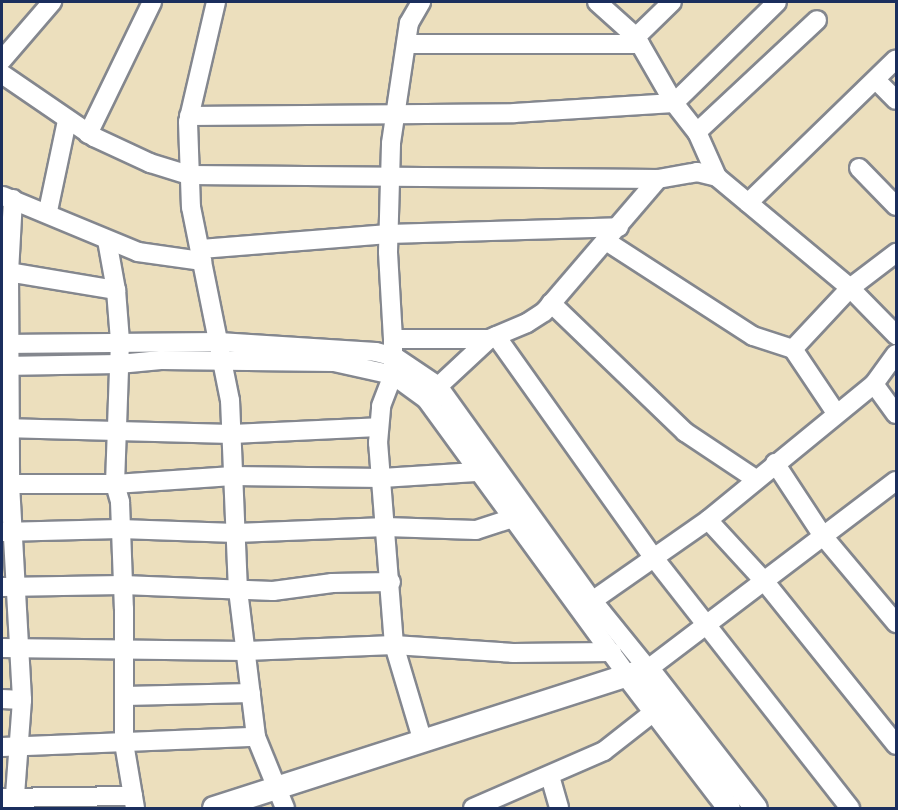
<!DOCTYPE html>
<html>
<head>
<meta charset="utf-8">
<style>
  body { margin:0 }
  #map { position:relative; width:898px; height:810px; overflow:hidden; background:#ecdfbd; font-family:"IM FELL English",serif }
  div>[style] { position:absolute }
  .roads { filter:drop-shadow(2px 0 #84878e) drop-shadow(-2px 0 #84878e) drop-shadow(0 2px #84878e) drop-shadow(0 -2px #84878e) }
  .minor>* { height:18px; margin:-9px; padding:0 9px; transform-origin:9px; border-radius:9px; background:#fff }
  .major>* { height:22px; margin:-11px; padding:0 11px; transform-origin:11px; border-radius:11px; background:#fff }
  span { translate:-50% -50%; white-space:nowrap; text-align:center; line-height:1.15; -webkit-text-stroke:5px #f7f3e8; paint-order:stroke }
  .frame { position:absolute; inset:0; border:3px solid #1b2f5e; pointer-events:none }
</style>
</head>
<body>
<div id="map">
  <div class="roads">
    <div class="minor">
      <i style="left:216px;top:2px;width:123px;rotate:103.1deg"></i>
      <i style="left:188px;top:122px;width:85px;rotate:88deg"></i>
      <i style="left:191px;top:207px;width:197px;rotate:78.6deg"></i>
      <i style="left:230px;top:400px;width:190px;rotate:87.6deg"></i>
      <i style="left:238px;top:590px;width:148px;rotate:83deg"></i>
      <i style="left:256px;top:737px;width:77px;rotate:67.8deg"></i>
      <i style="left:597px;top:2px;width:52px;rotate:41.9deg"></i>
      <i style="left:636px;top:37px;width:76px;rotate:60.1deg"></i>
      <i style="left:674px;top:103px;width:37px;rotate:52deg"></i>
      <i style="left:697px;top:132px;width:49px;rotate:66deg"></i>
      <i style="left:636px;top:37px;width:50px;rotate:-44.2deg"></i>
      <i style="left:406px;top:44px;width:234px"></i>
      <i style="left:2px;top:60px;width:77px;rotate:-49.2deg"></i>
      <i style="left:2px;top:74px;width:112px;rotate:34.4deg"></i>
      <i style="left:94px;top:137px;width:62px;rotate:24.9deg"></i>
      <i style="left:150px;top:163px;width:41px;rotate:17.1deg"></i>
      <i style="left:189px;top:175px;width:469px;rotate:0.5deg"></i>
      <i style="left:658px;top:179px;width:40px;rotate:-10deg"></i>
      <i style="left:697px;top:172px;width:21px;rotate:14deg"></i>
      <i style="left:717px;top:177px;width:173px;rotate:39.8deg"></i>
      <i style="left:850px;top:288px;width:66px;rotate:45.6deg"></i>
      <i style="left:876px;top:80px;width:28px;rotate:45deg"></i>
      <i style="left:189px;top:116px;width:325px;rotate:-0.5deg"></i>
      <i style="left:514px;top:113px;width:160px;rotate:-3.6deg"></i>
      <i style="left:674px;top:103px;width:144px;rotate:-44.4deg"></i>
      <i style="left:697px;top:132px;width:164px;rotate:-43deg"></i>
      <i style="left:88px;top:134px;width:147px;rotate:-64.1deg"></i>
      <i style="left:859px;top:168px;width:53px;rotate:45.8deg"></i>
      <i style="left:3px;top:196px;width:146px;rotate:22.5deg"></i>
      <i style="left:138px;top:252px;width:65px;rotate:8deg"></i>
      <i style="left:13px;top:199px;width:73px;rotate:93.1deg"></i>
      <i style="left:9px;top:272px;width:212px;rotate:89.7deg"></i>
      <i style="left:10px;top:484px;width:216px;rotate:86.8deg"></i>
      <i style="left:22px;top:700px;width:108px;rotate:94.2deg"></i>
      <i style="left:748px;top:203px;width:206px;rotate:-44.2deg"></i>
      <i style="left:48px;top:211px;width:92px;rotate:-78.1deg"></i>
      <i style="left:606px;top:241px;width:175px;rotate:32.9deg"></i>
      <i style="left:753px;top:336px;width:42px;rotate:18deg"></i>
      <i style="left:201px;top:249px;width:188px;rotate:-4.6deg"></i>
      <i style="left:388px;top:234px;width:231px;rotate:-1.7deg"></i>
      <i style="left:2px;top:271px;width:116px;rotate:9.5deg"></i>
      <i style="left:116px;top:290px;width:51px;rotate:-100.2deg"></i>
      <i style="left:116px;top:290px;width:51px;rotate:85.5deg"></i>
      <i style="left:120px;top:341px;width:143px;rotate:92deg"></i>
      <i style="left:115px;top:484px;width:19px;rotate:74deg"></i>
      <i style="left:120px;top:502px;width:107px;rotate:87.9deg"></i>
      <i style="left:124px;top:609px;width:134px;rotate:90deg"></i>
      <i style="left:124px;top:743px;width:66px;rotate:80.4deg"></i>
      <i style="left:551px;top:303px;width:186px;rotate:43.9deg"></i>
      <i style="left:685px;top:432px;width:83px;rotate:33.7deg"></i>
      <i style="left:496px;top:336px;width:272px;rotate:54.6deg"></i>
      <i style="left:654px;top:558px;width:318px;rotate:51.9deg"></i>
      <i style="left:393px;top:339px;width:87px;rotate:-93.3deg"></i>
      <i style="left:388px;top:252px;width:109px;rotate:-88.4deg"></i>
      <i style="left:391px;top:143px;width:121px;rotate:-81.5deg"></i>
      <i style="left:409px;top:23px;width:24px;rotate:-60deg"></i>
      <i style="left:2px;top:344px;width:217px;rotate:-0.5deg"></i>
      <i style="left:219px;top:342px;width:157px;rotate:3.6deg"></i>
      <i style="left:376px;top:352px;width:20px;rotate:15deg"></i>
      <i style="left:395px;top:357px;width:52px;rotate:34deg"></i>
      <i style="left:438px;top:386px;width:264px;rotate:54.3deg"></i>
      <i style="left:592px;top:600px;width:89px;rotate:50.9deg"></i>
      <i style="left:648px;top:669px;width:311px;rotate:-37.2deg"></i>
      <i style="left:2px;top:366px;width:117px;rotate:-1deg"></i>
      <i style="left:119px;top:364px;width:42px;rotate:-5.4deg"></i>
      <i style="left:161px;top:360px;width:173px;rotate:0.7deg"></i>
      <i style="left:334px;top:362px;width:60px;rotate:12.4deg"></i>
      <i style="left:393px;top:375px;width:41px;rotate:36deg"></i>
      <i style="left:426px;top:399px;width:343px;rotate:53.9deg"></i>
      <i style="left:874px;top:384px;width:37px;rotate:54deg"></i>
      <i style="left:429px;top:395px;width:82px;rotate:-43deg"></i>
      <i style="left:836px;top:413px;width:77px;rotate:-123.9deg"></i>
      <i style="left:793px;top:349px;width:83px;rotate:-46.9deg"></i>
      <i style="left:850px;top:288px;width:58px;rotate:-37.3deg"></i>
      <i style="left:2px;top:428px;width:230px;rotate:1.5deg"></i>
      <i style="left:232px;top:434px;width:146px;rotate:-2.7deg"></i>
      <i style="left:775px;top:463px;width:87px;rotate:56.7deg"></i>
      <i style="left:823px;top:536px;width:114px;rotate:50deg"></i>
      <i style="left:2px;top:484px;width:113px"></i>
      <i style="left:115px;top:484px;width:118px;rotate:-3.9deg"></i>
      <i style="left:233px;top:476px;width:149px;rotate:0.8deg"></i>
      <i style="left:382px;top:478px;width:94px;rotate:-3.7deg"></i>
      <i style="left:476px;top:472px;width:9px;rotate:-41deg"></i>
      <i style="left:708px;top:520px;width:84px;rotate:47.4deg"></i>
      <i style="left:765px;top:582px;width:209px;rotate:51.2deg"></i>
      <i style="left:2px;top:532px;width:118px;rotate:-1.5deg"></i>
      <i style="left:120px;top:529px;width:116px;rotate:2deg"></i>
      <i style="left:236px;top:533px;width:150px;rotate:-2.3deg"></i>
      <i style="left:386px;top:527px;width:90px;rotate:1.9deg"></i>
      <i style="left:476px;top:530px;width:39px;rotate:-18deg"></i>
      <i style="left:2px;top:587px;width:121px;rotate:-0.9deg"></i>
      <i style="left:123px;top:585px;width:150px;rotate:2.3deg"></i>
      <i style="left:273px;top:591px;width:60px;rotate:-7.7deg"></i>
      <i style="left:332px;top:583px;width:59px;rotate:-1deg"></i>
      <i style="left:582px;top:608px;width:154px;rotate:-34.9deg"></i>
      <i style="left:708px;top:520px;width:215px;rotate:-39.3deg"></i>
      <i style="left:874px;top:384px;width:37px;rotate:-54deg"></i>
      <i style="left:2px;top:648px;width:244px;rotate:0.7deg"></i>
      <i style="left:246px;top:651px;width:148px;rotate:-2.3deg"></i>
      <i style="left:394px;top:645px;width:119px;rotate:3.8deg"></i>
      <i style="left:513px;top:653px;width:99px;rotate:-0.6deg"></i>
      <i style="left:125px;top:696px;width:126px;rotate:-1.4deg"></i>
      <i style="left:2px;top:699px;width:20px;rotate:3deg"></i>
      <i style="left:423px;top:742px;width:101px;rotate:-106.6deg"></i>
      <i style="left:394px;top:645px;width:203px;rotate:-94.5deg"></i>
      <i style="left:378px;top:443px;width:37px;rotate:-85deg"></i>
      <i style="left:381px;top:406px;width:33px;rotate:-69deg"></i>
      <i style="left:393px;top:375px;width:36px;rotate:-90deg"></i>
      <i style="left:393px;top:339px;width:96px"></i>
      <i style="left:489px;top:339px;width:41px;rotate:-22.8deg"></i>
      <i style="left:527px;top:323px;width:20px;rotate:-33deg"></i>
      <i style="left:544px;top:312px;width:175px;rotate:-49.4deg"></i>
      <i style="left:2px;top:747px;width:254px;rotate:-2.3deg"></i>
      <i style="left:550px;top:776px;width:33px;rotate:74deg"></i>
      <i style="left:2px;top:798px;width:131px;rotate:-0.9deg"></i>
      <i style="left:473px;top:808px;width:143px;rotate:-23.5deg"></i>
      <i style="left:604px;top:751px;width:65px;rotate:-38.1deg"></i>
    </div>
    <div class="major">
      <i style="left:628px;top:676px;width:166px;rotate:52.6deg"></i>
      <i style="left:214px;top:808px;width:456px;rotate:-17.8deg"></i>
      <i style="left:648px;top:669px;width:176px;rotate:52.2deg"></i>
    </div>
  </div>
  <div class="frame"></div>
</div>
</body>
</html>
